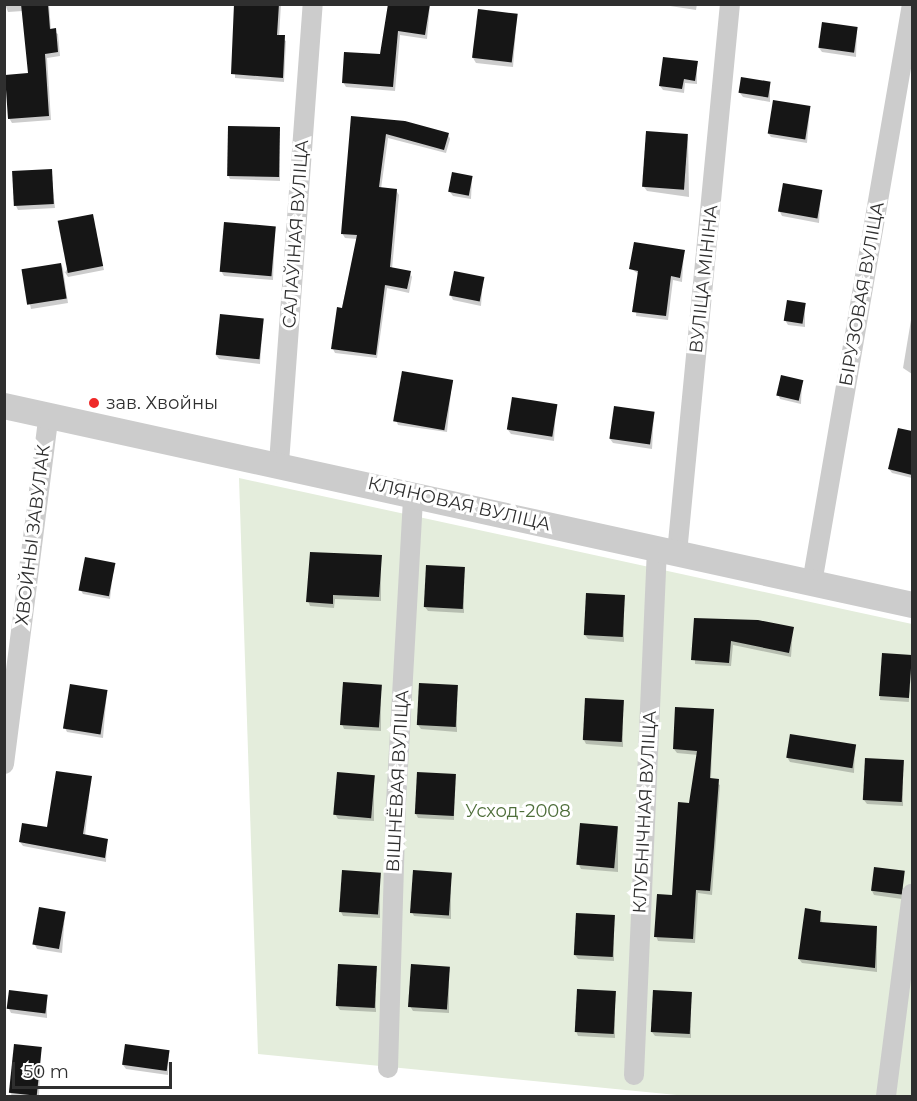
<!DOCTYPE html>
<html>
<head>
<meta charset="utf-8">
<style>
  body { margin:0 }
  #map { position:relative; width:917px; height:1101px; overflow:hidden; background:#fff; font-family:Montserrat,sans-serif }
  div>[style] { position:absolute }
  .green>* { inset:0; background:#e4eddc }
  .shadow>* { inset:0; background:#0003; transform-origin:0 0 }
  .building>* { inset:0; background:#161616; transform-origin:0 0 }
  .minor>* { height:20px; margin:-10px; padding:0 10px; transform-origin:10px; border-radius:10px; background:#ccc }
  .tertiary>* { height:26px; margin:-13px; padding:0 13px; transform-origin:13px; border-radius:13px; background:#ccc }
  .dots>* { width:16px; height:16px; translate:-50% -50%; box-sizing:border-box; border:3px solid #fff; border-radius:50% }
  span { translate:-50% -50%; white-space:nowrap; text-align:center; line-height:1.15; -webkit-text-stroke:6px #fff; paint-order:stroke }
  .street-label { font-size:18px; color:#2f2f2f }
  .poi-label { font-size:18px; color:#2f2f2f }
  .left { translate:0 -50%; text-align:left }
  .park-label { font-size:18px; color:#4e6e3a }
  .frame { position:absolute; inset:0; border:6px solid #2f2f2f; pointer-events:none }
  .scale { position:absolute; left:12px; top:1062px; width:160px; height:27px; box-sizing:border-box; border:3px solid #2f2f2f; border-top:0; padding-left:8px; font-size:18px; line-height:21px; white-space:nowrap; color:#2f2f2f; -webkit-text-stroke:4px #fff; paint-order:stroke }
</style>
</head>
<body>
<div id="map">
  <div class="green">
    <i style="clip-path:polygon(239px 478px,912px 624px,912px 1096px,687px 1096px,258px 1054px)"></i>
  </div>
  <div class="shadow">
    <i style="clip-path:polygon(5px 4px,49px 4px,51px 30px,58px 34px,60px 56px,47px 58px,51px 120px,12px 123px,9px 118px,29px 75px,23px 11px,8px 12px)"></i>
    <i style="clip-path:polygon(235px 4px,281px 4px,279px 37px,286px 41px,284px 82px,235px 78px)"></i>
    <i style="clip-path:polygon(389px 4px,430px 5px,427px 39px,400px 35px,395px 91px,346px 87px,343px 82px,381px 56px)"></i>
    <i style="clip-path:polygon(657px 4px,697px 4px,696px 10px)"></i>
    <i style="clip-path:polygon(517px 16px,513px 67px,476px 63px,473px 58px)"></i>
    <i style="clip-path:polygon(857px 28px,856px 57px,822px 52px,819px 48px)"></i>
    <i style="clip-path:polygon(697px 63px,697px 84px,685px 83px,684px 93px,663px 90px,660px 86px)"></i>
    <i style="clip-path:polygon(770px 83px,770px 102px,743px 97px,740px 93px)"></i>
    <i style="clip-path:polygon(810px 108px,807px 143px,771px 137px,768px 133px)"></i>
    <i style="clip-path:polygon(353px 117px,448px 134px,450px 139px,446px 153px,388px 138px,381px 189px,396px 190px,399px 195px,392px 269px,410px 273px,412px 277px,409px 293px,387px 288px,377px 358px,335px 353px,333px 349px,357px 239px,345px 238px,342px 233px)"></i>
    <i style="clip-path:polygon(279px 129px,280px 181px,230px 179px,228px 175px)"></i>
    <i style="clip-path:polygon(688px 136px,689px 197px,647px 191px,644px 187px)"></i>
    <i style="clip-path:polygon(51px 170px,55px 208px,18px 210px,16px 206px)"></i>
    <i style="clip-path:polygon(472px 177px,471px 199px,453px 196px,450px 192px)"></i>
    <i style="clip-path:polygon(821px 192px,819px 223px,782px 216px,780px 212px)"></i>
    <i style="clip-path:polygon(92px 216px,104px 270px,68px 277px,63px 269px,68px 303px,31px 309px,23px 270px,61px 264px,65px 273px)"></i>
    <i style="clip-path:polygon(275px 228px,273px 280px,224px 276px,221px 271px)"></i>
    <i style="clip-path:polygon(684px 252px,682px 282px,673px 280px,668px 320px,636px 316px,639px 274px,631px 269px)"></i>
    <i style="clip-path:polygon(483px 278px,481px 306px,453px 300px,451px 296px)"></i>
    <i style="clip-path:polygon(805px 304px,805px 327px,788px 325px,785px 320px)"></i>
    <i style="clip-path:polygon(912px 314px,912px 374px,903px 368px)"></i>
    <i style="clip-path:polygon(263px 320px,260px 364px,219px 359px,216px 355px)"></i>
    <i style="clip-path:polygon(452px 381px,447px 432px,398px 425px,396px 420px)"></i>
    <i style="clip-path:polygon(802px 381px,801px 404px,780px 399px,778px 394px)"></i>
    <i style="clip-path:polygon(556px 405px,554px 441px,511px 434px,508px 430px)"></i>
    <i style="clip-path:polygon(654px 413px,652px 449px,613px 443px,610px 439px)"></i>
    <i style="clip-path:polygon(899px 429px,912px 433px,912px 478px,892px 473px,889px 469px)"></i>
    <i style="clip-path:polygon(381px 557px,381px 601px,335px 599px,334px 608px,310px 606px,308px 601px)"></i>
    <i style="clip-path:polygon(114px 564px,110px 599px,83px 594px,80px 589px)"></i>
    <i style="clip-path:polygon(464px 569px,464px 613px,428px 611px,425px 607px)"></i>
    <i style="clip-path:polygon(624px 597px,624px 642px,588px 639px,585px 635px)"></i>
    <i style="clip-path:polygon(695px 619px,793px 628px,791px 657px,733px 645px,731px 666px,695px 664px)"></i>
    <i style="left:883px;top:655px;width:29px;height:45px;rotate:4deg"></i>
    <i style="clip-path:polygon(381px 686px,381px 731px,344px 729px,342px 724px)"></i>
    <i style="clip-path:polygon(457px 687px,457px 732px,421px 729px,418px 725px)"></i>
    <i style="clip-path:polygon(107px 691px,103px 738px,67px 732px,65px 728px)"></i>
    <i style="clip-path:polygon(623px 702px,623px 747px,586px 744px,584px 740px)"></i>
    <i style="clip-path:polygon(713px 711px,711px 780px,720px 785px,712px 895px,698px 893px,695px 943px,658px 941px,656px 936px,673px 897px,698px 755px,677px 753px,674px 749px)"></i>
    <i style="clip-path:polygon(855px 746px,854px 773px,790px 762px,787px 757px)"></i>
    <i style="clip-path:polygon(903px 762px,903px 806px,867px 804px,864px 800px)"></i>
    <i style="clip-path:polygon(374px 776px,374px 821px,338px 819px,335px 814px)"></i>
    <i style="clip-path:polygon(455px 776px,454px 820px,418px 818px,416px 814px)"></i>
    <i style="clip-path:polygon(91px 778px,85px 836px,107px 840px,106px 862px,23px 846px,20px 842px,48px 829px)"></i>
    <i style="clip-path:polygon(618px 827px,618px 872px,581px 869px,579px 865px)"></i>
    <i style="clip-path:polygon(904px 872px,902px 899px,874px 895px,872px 891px)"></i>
    <i style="clip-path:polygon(380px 874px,380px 918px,343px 916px,341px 912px)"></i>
    <i style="clip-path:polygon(451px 874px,451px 919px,414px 916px,412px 912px)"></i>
    <i style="clip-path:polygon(820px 912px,822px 924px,877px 927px,877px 972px,802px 963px,799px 959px)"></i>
    <i style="clip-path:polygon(65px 913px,62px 953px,37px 949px,35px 945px)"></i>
    <i style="clip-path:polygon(614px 916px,614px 961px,578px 959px,575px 955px)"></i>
    <i style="clip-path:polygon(376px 968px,376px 1012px,340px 1010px,337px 1006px)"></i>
    <i style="clip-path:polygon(449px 968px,449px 1013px,413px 1011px,410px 1006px)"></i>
    <i style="clip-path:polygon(615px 993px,615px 1038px,578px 1036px,576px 1031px)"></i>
    <i style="clip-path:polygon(691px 994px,691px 1038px,655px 1036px,652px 1032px)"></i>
    <i style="clip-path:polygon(47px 996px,47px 1018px,11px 1013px,9px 1009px)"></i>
    <i style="clip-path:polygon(41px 1048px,39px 1096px,12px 1096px,10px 1092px)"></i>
    <i style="clip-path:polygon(169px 1051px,168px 1075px,126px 1069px,123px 1065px)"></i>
  </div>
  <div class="building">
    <i style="clip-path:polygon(21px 4px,48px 4px,50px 29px,56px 28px,58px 52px,45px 54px,49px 116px,8px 119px,5px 75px,28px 73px)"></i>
    <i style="clip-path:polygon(234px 4px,279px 4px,277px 35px,285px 35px,283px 78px,231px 74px)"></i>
    <i style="clip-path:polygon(388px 4px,430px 4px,425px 35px,398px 31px,393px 87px,342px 83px,344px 52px,380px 54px)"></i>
    <i style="left:478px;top:9px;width:40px;height:49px;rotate:7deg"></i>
    <i style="left:822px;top:22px;width:36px;height:26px;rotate:8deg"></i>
    <i style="clip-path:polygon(663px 57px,698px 61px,695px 81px,684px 79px,682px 89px,659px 86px)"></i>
    <i style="left:741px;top:77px;width:30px;height:16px;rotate:9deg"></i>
    <i style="left:773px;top:100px;width:38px;height:34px;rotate:9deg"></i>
    <i style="clip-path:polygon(351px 116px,405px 121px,449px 133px,444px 150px,386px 134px,379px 187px,397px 189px,390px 267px,411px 271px,407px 289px,385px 285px,376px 355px,331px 349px,337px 307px,342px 308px,357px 235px,341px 234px)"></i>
    <i style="left:228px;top:126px;width:52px;height:50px;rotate:1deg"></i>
    <i style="left:646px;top:131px;width:42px;height:56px;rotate:4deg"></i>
    <i style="left:52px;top:169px;width:35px;height:40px;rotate:87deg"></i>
    <i style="left:452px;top:172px;width:21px;height:20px;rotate:11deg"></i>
    <i style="left:783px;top:183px;width:40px;height:29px;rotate:10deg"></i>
    <i style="left:93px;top:214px;width:53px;height:36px;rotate:79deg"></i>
    <i style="left:224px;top:222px;width:52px;height:50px;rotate:5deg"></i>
    <i style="clip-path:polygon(634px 242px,685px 250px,680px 278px,671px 276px,666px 316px,632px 312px,638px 271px,629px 269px)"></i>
    <i style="left:61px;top:263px;width:36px;height:40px;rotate:81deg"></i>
    <i style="left:454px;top:271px;width:31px;height:25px;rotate:11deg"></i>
    <i style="left:787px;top:300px;width:19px;height:21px;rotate:9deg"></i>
    <i style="left:220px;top:314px;width:44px;height:41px;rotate:6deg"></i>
    <i style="left:402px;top:371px;width:52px;height:51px;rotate:10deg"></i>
    <i style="left:781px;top:375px;width:23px;height:21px;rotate:13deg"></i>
    <i style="left:512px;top:397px;width:46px;height:33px;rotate:9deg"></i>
    <i style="left:614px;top:406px;width:41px;height:33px;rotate:8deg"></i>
    <i style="clip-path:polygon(898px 428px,912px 431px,912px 475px,888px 469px)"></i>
    <i style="clip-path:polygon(310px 552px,382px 555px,379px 597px,333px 595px,333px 604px,306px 602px)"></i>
    <i style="left:85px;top:557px;width:31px;height:34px;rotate:11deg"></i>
    <i style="left:426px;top:565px;width:39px;height:42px;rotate:3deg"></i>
    <i style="left:586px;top:593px;width:39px;height:42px;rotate:3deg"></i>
    <i style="clip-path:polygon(694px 618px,758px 620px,794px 627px,789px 653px,731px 641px,729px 663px,691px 660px)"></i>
    <i style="left:882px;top:653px;width:30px;height:43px;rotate:4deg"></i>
    <i style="left:343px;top:682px;width:39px;height:43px;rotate:4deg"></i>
    <i style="left:419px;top:683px;width:39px;height:42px;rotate:3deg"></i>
    <i style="left:70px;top:684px;width:38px;height:45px;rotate:9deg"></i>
    <i style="left:585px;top:698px;width:39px;height:42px;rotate:3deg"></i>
    <i style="clip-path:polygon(675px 707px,714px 709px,710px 778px,719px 779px,714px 847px,710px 891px,696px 890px,693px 939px,654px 937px,657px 894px,672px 895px,678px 802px,689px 803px,697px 751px,673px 749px)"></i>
    <i style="left:790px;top:734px;width:67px;height:24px;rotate:9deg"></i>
    <i style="left:865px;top:758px;width:39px;height:42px;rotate:3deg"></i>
    <i style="clip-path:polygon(56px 771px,92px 776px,83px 834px,108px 839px,105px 858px,19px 842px,22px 823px,47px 827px)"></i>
    <i style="left:337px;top:772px;width:38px;height:43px;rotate:5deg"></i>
    <i style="left:417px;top:772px;width:39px;height:42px;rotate:3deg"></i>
    <i style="left:580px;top:823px;width:38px;height:42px;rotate:5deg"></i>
    <i style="left:874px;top:867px;width:31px;height:24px;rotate:7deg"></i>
    <i style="left:342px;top:870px;width:39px;height:42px;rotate:4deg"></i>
    <i style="left:413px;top:870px;width:39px;height:43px;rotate:4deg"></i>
    <i style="left:39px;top:907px;width:27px;height:38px;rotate:10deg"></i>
    <i style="clip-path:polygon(805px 908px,821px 911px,820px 922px,877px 926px,875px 968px,798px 959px)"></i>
    <i style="left:576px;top:913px;width:39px;height:42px;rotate:3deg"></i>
    <i style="left:338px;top:964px;width:39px;height:42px;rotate:3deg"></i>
    <i style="left:411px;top:964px;width:39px;height:43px;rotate:4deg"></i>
    <i style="left:577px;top:989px;width:39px;height:43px;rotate:3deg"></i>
    <i style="left:9px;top:990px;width:39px;height:19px;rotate:7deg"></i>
    <i style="left:653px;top:990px;width:39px;height:42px;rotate:3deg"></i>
    <i style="left:14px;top:1044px;width:28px;height:49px;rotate:6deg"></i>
    <i style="left:125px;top:1044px;width:45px;height:21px;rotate:8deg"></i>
  </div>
  <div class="minor">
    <i style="left:279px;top:463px;width:460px;rotate:-85.8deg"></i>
    <i style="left:677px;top:553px;width:552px;rotate:-84.49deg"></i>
    <i style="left:812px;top:583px;width:588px;rotate:-80.2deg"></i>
    <i style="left:4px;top:764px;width:353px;rotate:-82.7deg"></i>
    <i style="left:388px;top:1068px;width:265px;rotate:-88.3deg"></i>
    <i style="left:396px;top:803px;width:308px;rotate:-86.8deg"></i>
    <i style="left:634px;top:1075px;width:528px;rotate:-87.5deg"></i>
    <i style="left:886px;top:1096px;width:204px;rotate:-82.7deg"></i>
  </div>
  <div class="tertiary">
    <i style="left:4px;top:406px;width:930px;rotate:12.36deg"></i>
  </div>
  <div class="dots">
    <i style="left:94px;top:403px;background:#ef2928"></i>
  </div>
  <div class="street-label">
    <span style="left:296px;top:234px;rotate:-86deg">САЛАЎІНАЯ ВУЛІЦА</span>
    <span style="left:704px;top:279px;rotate:-84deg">ВУЛІЦА МІНІНА</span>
    <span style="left:862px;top:294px;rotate:-80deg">БІРУЗОВАЯ ВУЛІЦА</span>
    <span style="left:459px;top:504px;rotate:13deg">КЛЯНОВАЯ ВУЛІЦА</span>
    <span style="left:33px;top:535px;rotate:-83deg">ХВОЙНЫ ЗАВУЛАК</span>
    <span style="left:398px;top:781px;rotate:-87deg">ВІШНЁВАЯ ВУЛІЦА</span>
    <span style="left:645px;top:812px;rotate:-87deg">КЛУБНІЧНАЯ ВУЛІЦА</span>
  </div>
  <div class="poi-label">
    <span class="left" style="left:106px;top:403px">зав. Хвойны</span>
  </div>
  <div class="park-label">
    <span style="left:518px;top:811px">Усход-2008</span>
  </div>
  <div class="frame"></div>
  <div class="scale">50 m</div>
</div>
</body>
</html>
